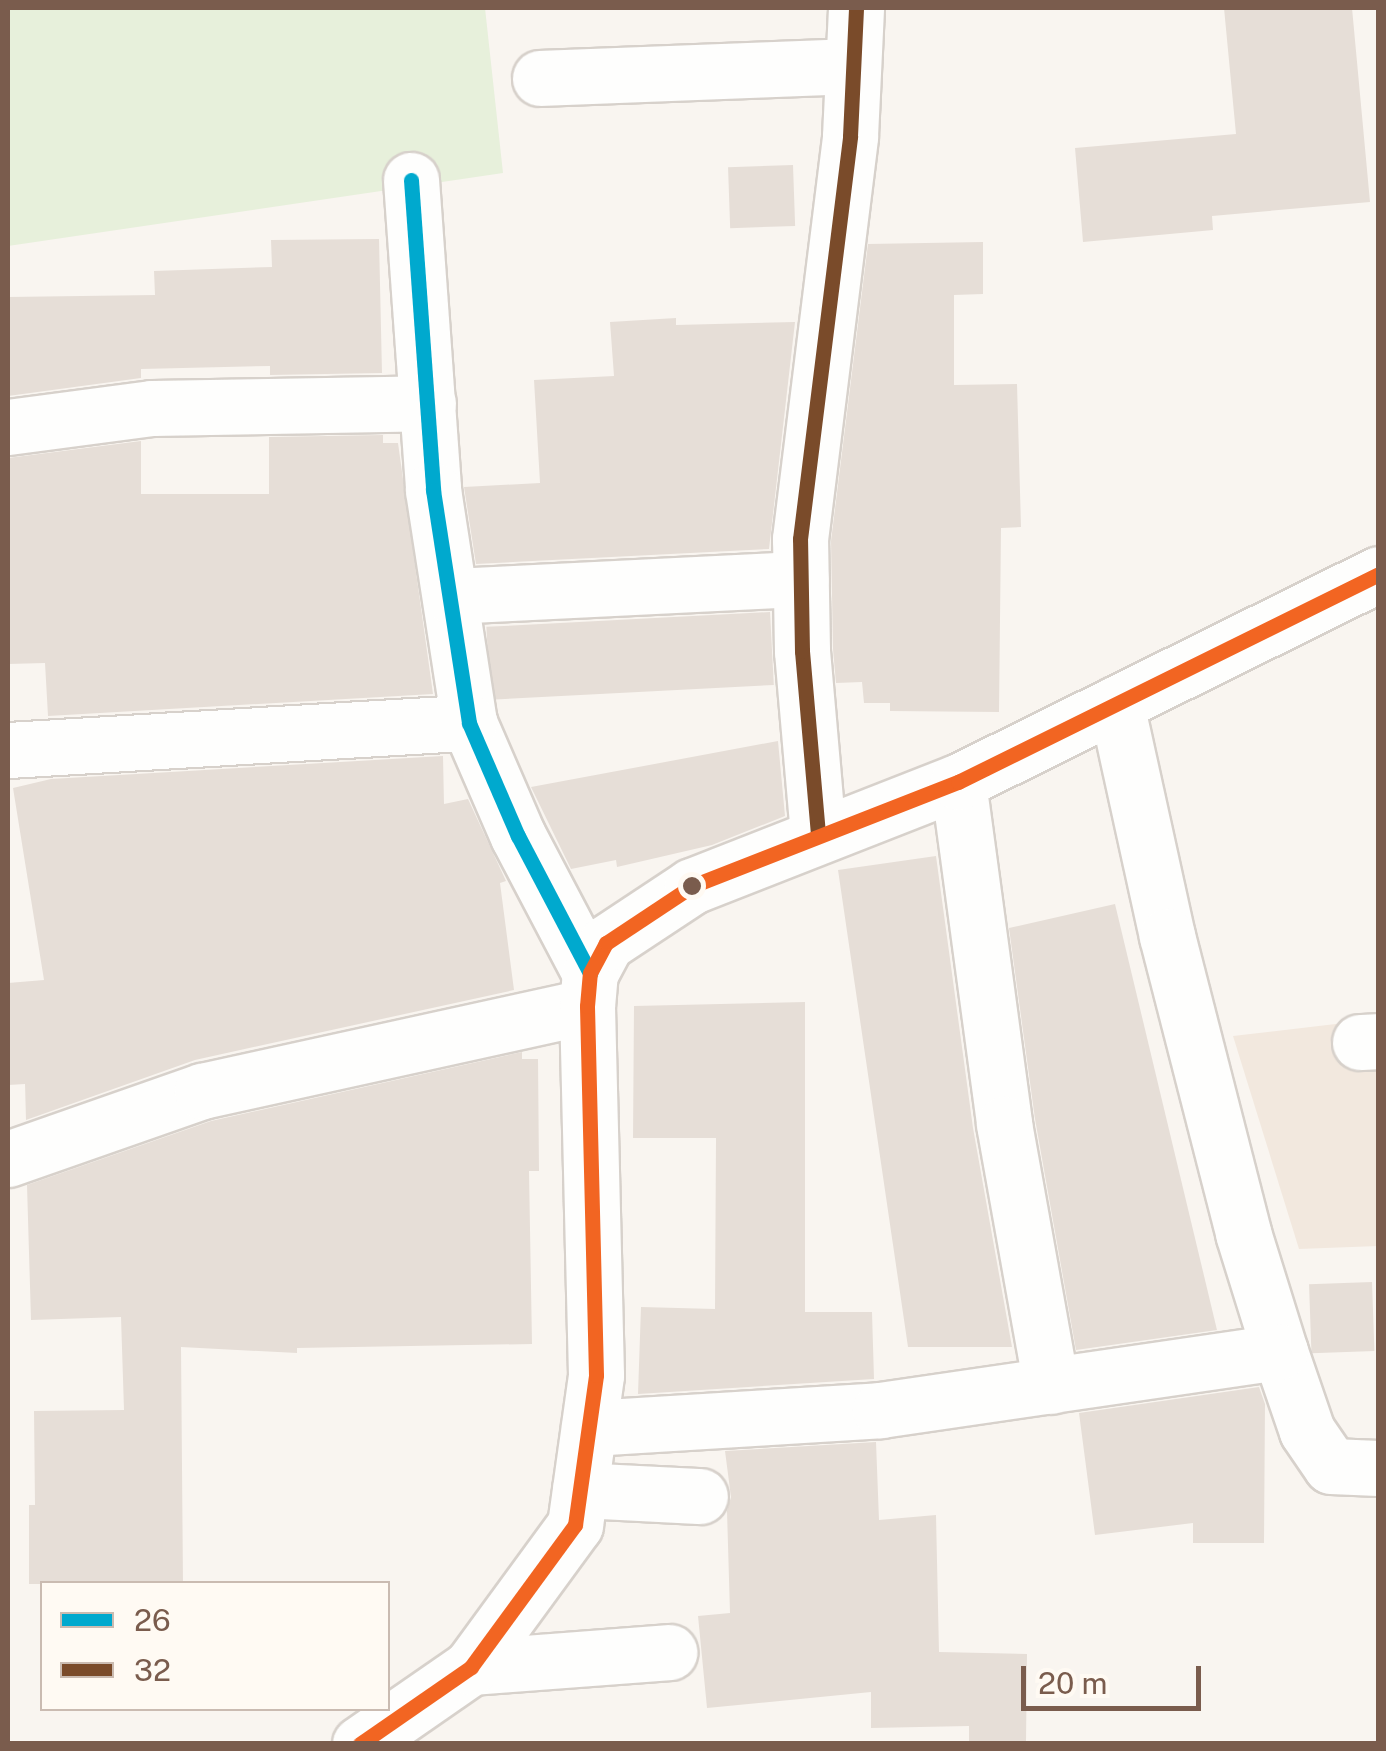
<!DOCTYPE html>
<html>
<head>
<meta charset="utf-8">
<style>
  body { margin:0 }
  #map { position:relative; width:1386px; height:1751px; overflow:hidden; background:#f9f5f0; font-family:"Public Sans",sans-serif }
  div>[style] { position:absolute }
  .residential>* { inset:0; background:#f2e8de }
  .green>* { inset:0; background:#e7f0db }
  .building>* { inset:0; background:#e6ded7; transform-origin:0 0 }
  .roads { filter:drop-shadow(2px 0 #d7d1cb) drop-shadow(-2px 0 #d7d1cb) drop-shadow(0 2px #d7d1cb) drop-shadow(0 -2px #d7d1cb) }
  .minor>* { height:55px; margin:-27.5px; padding:0 27.5px; transform-origin:27.5px; border-radius:27.5px; background:#fefefd }
  .bus-1>* { height:15px; margin:-7.5px; padding:0 7.5px; transform-origin:7.5px; border-radius:7.5px; background:#00a9ce }
  .bus-2>* { height:15px; margin:-7.5px; padding:0 7.5px; transform-origin:7.5px; border-radius:7.5px; background:#7a4b2a }
  .bus-3>* { height:15px; margin:-7.5px; padding:0 7.5px; transform-origin:7.5px; border-radius:7.5px; background:#f26522 }
  .dots>* { width:28px; height:28px; translate:-50% -50%; box-sizing:border-box; border:5px solid #fffaf3; border-radius:50% }
  span { translate:-50% -50%; white-space:nowrap; text-align:center; line-height:1.15; -webkit-text-stroke:10px #fffaf3; paint-order:stroke }
  .frame { position:absolute; inset:0; border:10px solid #7a5c4d; pointer-events:none }
  .legend { position:absolute; left:40px; top:1581px; width:350px; height:130px; box-sizing:border-box; background:#fffaf3; border:2px solid #cabbb1; margin:0; padding:12px 18px; list-style:none; font-size:30px; color:#7a5c4d }
  .legend li { display:flex; align-items:center; gap:20px; height:50px }
  .legend b { width:50px; border:2px solid #cabbb1 }
  .scale { position:absolute; left:1021px; top:1666px; width:180px; height:45px; box-sizing:border-box; border:5px solid #7a5c4d; border-top:0; padding-left:12px; font-size:30px; line-height:35px; white-space:nowrap; color:#7a5c4d; -webkit-text-stroke:8px #fffaf3; paint-order:stroke }
</style>
</head>
<body>
<div id="map">
  <div class="residential">
    <i style="clip-path:polygon(1378px 1019px,1378px 1246px,1299px 1249px,1233px 1036px)"></i>
  </div>
  <div class="green">
    <i style="clip-path:polygon(8px 8px,485px 8px,503px 173px,8px 246px)"></i>
  </div>
  <div class="building">
    <i style="clip-path:polygon(1224px 8px,1352px 8px,1370px 202px,1212px 216px,1213px 230px,1083px 242px,1075px 148px,1236px 134px)"></i>
    <i style="left:793px;top:165px;width:61px;height:65px;rotate:88deg"></i>
    <i style="clip-path:polygon(379px 239px,382px 373px,270px 375px,270px 366px,141px 369px,141px 378px,8px 396px,8px 297px,155px 295px,154px 271px,272px 267px,271px 240px)"></i>
    <i style="clip-path:polygon(983px 242px,983px 294px,954px 295px,954px 385px,1017px 384px,1021px 527px,1001px 528px,999px 712px,890px 711px,890px 703px,864px 703px,862px 682px,836px 683px,833px 649px,831px 541px,868px 244px)"></i>
    <i style="clip-path:polygon(676px 318px,676px 325px,795px 322px,769px 549px,476px 564px,464px 487px,540px 483px,534px 380px,614px 376px,610px 322px)"></i>
    <i style="clip-path:polygon(383px 435px,383px 443px,398px 443px,433px 694px,48px 716px,45px 663px,8px 664px,8px 458px,141px 441px,141px 494px,269px 494px,269px 437px)"></i>
    <i style="left:770px;top:612px;width:73px;height:284px;rotate:87deg"></i>
    <i style="clip-path:polygon(778px 741px,785px 816px,712px 845px,617px 867px,616px 860px,571px 869px,531px 787px)"></i>
    <i style="clip-path:polygon(443px 756px,444px 804px,468px 799px,506px 881px,500px 883px,514px 990px,195px 1060px,26px 1120px,25px 1084px,8px 1085px,8px 983px,44px 980px,13px 788px,51px 779px)"></i>
    <i style="clip-path:polygon(936px 856px,973px 1128px,1012px 1347px,908px 1347px,838px 870px)"></i>
    <i style="clip-path:polygon(1115px 904px,1217px 1330px,1076px 1350px,1035px 1119px,1009px 928px)"></i>
    <i style="clip-path:polygon(805px 1002px,805px 1312px,872px 1312px,874px 1379px,638px 1394px,641px 1307px,715px 1309px,716px 1138px,633px 1138px,634px 1006px)"></i>
    <i style="clip-path:polygon(522px 1052px,522px 1059px,538px 1059px,539px 1171px,529px 1171px,532px 1344px,297px 1348px,297px 1353px,181px 1347px,183px 1584px,29px 1584px,29px 1505px,35px 1505px,34px 1411px,124px 1410px,121px 1317px,31px 1320px,27px 1185px,211px 1121px)"></i>
    <i style="left:1372px;top:1282px;width:69px;height:63px;rotate:88deg"></i>
    <i style="clip-path:polygon(1259px 1387px,1265px 1404px,1264px 1543px,1193px 1543px,1193px 1523px,1095px 1535px,1079px 1413px)"></i>
    <i style="clip-path:polygon(876px 1442px,879px 1520px,936px 1515px,939px 1652px,1027px 1654px,1026px 1742px,969px 1741px,969px 1726px,871px 1728px,871px 1692px,707px 1708px,698px 1616px,730px 1613px,727px 1511px,731px 1497px,725px 1451px)"></i>
  </div>
  <div class="roads">
    <div class="minor">
      <i style="left:540px;top:78px;width:312px;rotate:-2.2deg"></i>
      <i style="left:411px;top:180px;width:311px;rotate:85.9deg"></i>
      <i style="left:433px;top:490px;width:236px;rotate:81.2deg"></i>
      <i style="left:469px;top:723px;width:123px;rotate:66.6deg"></i>
      <i style="left:518px;top:836px;width:155px;rotate:62.3deg"></i>
      <i style="left:8px;top:427px;width:145px;rotate:-7.5deg"></i>
      <i style="left:152px;top:408px;width:276px;rotate:-1deg"></i>
      <i style="left:451px;top:596px;width:350px;rotate:-2.8deg"></i>
      <i style="left:1116px;top:704px;width:238px;rotate:77.6deg"></i>
      <i style="left:1167px;top:936px;width:307px;rotate:75.6deg"></i>
      <i style="left:1243px;top:1233px;width:125px;rotate:72.7deg"></i>
      <i style="left:1280px;top:1352px;width:83px;rotate:71.1deg"></i>
      <i style="left:1307px;top:1431px;width:42px;rotate:55.6deg"></i>
      <i style="left:1331px;top:1466px;width:47px;rotate:2.4deg"></i>
      <i style="left:8px;top:750px;width:462px;rotate:-3.4deg"></i>
      <i style="left:958px;top:782px;width:345px;rotate:82.3deg"></i>
      <i style="left:1004px;top:1124px;width:266px;rotate:79.8deg"></i>
      <i style="left:818px;top:834px;width:184px;rotate:-95deg"></i>
      <i style="left:802px;top:651px;width:112px;rotate:-91deg"></i>
      <i style="left:800px;top:539px;width:406px;rotate:-82.9deg"></i>
      <i style="left:850px;top:136px;width:128px;rotate:-87.3deg"></i>
      <i style="left:1360px;top:1042px;width:18px;rotate:-3deg"></i>
      <i style="left:8px;top:1159px;width:206px;rotate:-19.3deg"></i>
      <i style="left:202px;top:1091px;width:394px;rotate:-12.4deg"></i>
      <i style="left:589px;top:1428px;width:292px;rotate:-3.5deg"></i>
      <i style="left:880px;top:1410px;width:404px;rotate:-8.3deg"></i>
      <i style="left:580px;top:1490px;width:120px;rotate:2.9deg"></i>
      <i style="left:471px;top:1667px;width:199px;rotate:-4.3deg"></i>
      <i style="left:360px;top:1744px;width:135px;rotate:-34.7deg"></i>
      <i style="left:471px;top:1667px;width:176px;rotate:-53.8deg"></i>
      <i style="left:575px;top:1525px;width:151px;rotate:-82deg"></i>
      <i style="left:596px;top:1375px;width:369px;rotate:-91.4deg"></i>
      <i style="left:587px;top:1006px;width:33px;rotate:-85deg"></i>
      <i style="left:590px;top:973px;width:34px;rotate:-62deg"></i>
      <i style="left:606px;top:943px;width:103px;rotate:-33.5deg"></i>
      <i style="left:692px;top:886px;width:286px;rotate:-21.4deg"></i>
      <i style="left:958px;top:782px;width:469px;rotate:-26.3deg"></i>
    </div>
  </div>
  <div class="bus-1">
    <i style="left:411px;top:180px;width:311px;rotate:85.9deg"></i>
    <i style="left:433px;top:490px;width:236px;rotate:81.2deg"></i>
    <i style="left:469px;top:723px;width:123px;rotate:66.6deg"></i>
    <i style="left:518px;top:836px;width:155px;rotate:62.3deg"></i>
  </div>
  <div class="bus-2">
    <i style="left:818px;top:834px;width:184px;rotate:-95deg"></i>
    <i style="left:802px;top:651px;width:112px;rotate:-91deg"></i>
    <i style="left:800px;top:539px;width:406px;rotate:-82.9deg"></i>
    <i style="left:850px;top:136px;width:128px;rotate:-87.3deg"></i>
  </div>
  <div class="bus-3">
    <i style="left:360px;top:1744px;width:135px;rotate:-34.7deg"></i>
    <i style="left:471px;top:1667px;width:176px;rotate:-53.8deg"></i>
    <i style="left:575px;top:1525px;width:151px;rotate:-82deg"></i>
    <i style="left:596px;top:1375px;width:369px;rotate:-91.4deg"></i>
    <i style="left:587px;top:1006px;width:33px;rotate:-85deg"></i>
    <i style="left:590px;top:973px;width:34px;rotate:-62deg"></i>
    <i style="left:606px;top:943px;width:103px;rotate:-33.5deg"></i>
    <i style="left:692px;top:886px;width:286px;rotate:-21.4deg"></i>
    <i style="left:958px;top:782px;width:469px;rotate:-26.3deg"></i>
  </div>
  <div class="dots">
    <i style="left:692px;top:886px;background:#7a5c4d"></i>
  </div>
  <div class="frame"></div>
  <ul class="legend">
  <li><b style="height:12px;background:#00a9ce"></b>26</li>
  <li><b style="height:12px;background:#7a4b2a"></b>32</li>
  </ul>
  <div class="scale">20 m</div>
</div>
</body>
</html>
